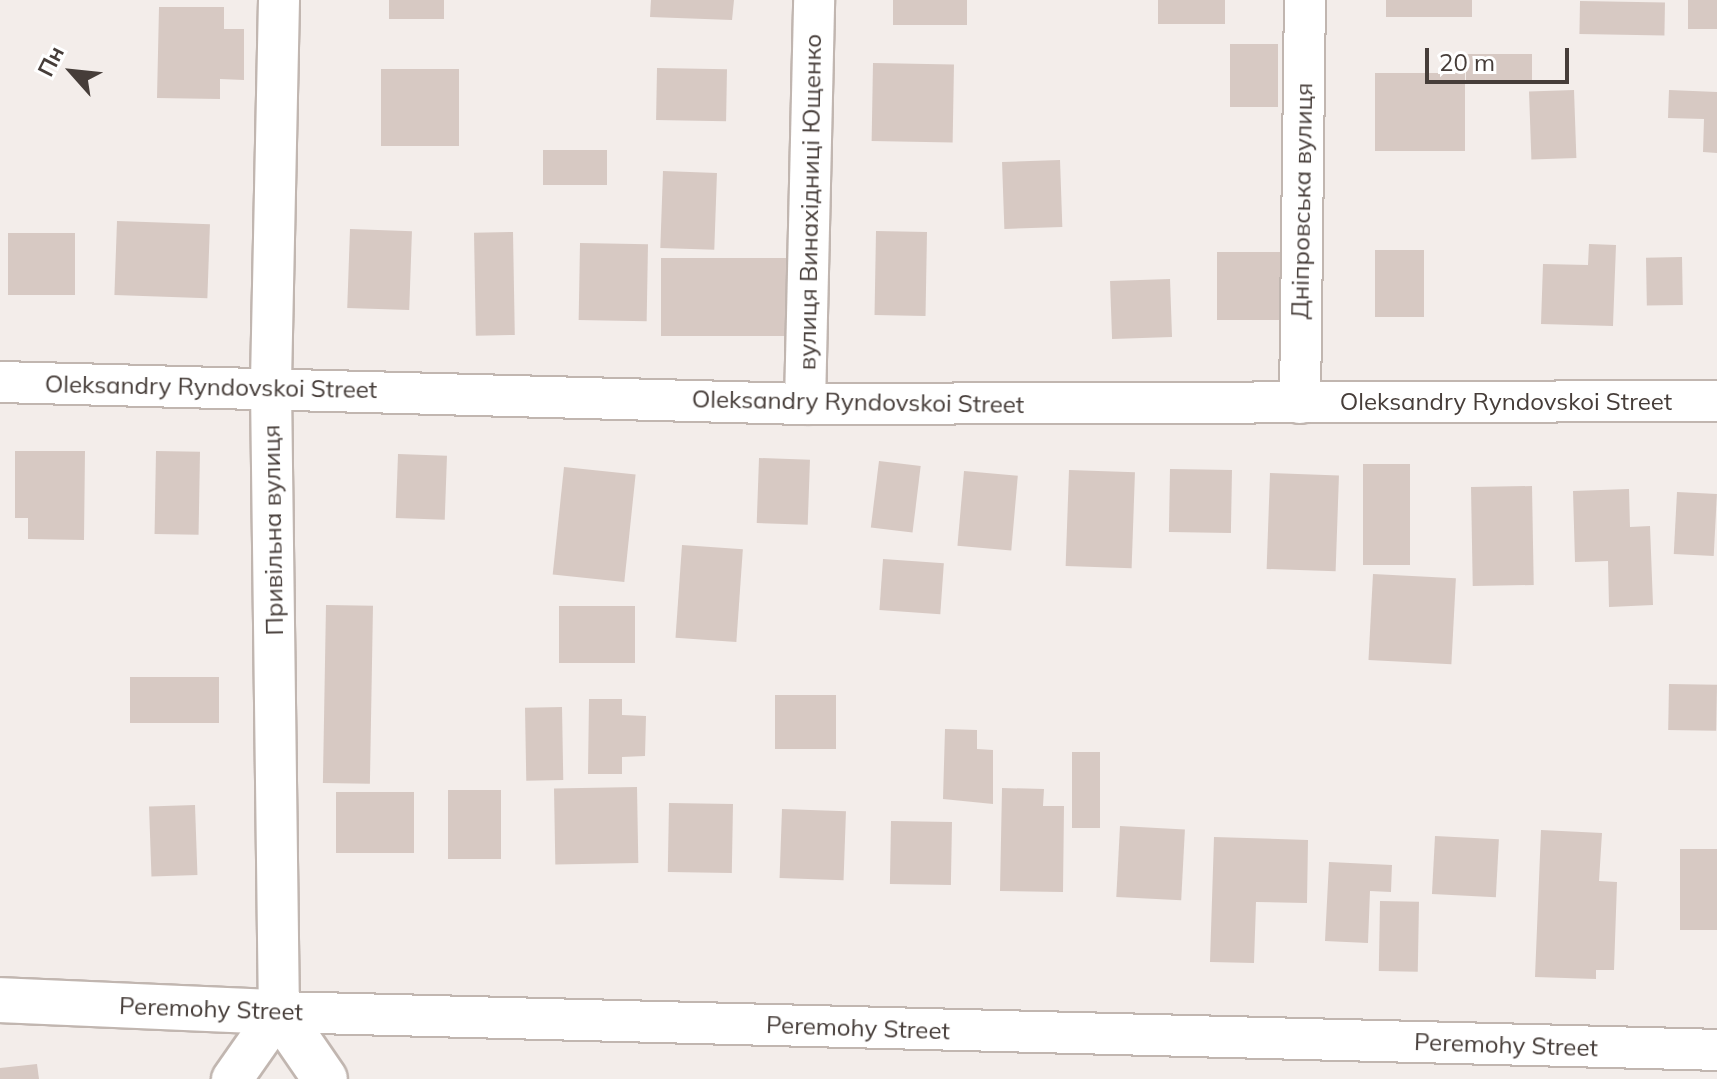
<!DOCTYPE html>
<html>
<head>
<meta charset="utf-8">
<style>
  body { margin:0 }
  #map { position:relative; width:1717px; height:1079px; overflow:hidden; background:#f3edea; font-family:Mulish,sans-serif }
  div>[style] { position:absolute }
  .building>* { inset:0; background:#d7c9c3; transform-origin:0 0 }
  .roads { filter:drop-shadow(2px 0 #c1b6b0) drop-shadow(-2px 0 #c1b6b0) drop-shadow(0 2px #c1b6b0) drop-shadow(0 -2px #c1b6b0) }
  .minor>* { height:40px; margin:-20px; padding:0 20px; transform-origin:20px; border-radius:20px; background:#fff }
  .tertiary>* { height:44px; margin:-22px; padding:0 22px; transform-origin:22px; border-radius:22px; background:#fff }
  span { translate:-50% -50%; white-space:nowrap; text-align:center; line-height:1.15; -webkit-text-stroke:6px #fff; paint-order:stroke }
  .street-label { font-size:24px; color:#463d39 }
  .north { position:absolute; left:32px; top:32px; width:80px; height:80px; -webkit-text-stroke:6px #fff; paint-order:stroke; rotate:297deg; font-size:22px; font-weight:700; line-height:32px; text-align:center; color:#463d39 }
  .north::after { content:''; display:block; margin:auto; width:28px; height:36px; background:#463d39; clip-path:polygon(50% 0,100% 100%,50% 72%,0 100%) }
  .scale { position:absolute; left:1425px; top:48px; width:144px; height:36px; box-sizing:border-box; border:4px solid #463d39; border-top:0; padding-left:10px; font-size:24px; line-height:28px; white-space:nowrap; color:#463d39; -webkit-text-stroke:6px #fff; paint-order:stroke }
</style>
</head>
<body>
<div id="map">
  <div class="building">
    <i style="left:389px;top:0;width:55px;height:19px"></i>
    <i style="clip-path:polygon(651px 0,734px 0,732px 20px,650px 17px)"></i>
    <i style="left:893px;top:0;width:74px;height:25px"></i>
    <i style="left:1158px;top:0;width:67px;height:24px"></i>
    <i style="left:1386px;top:0;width:86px;height:17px"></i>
    <i style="left:1688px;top:0;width:29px;height:29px"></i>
    <i style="left:1580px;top:1px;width:85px;height:33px;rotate:1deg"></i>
    <i style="clip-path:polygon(159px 7px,224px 7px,224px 29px,244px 29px,244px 80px,220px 79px,220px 99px,157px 98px)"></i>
    <i style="left:1230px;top:44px;width:48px;height:63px"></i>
    <i style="left:1532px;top:54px;width:28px;height:66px;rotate:90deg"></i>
    <i style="left:873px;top:63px;width:81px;height:78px;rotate:1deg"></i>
    <i style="left:657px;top:68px;width:70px;height:52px;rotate:1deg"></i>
    <i style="left:381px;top:69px;width:78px;height:77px"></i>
    <i style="left:1375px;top:73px;width:90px;height:78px"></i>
    <i style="left:1574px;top:90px;width:68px;height:45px;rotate:88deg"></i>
    <i style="clip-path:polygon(1669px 90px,1717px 92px,1717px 153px,1703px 152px,1704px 119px,1668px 118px)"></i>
    <i style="left:607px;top:150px;width:35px;height:64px;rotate:90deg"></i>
    <i style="left:1060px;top:160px;width:67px;height:58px;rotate:88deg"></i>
    <i style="left:663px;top:171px;width:54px;height:77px;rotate:2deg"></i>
    <i style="left:117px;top:221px;width:93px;height:74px;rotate:2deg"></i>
    <i style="left:350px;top:229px;width:62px;height:79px;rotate:2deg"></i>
    <i style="left:876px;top:231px;width:51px;height:84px;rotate:1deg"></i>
    <i style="left:513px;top:232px;width:103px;height:39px;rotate:89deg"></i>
    <i style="left:8px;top:233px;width:67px;height:62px"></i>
    <i style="left:580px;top:243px;width:68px;height:77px;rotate:1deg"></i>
    <i style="clip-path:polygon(1589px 244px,1616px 245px,1613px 326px,1541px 324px,1543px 264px,1588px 265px)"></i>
    <i style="left:1375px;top:250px;width:49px;height:67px"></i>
    <i style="left:1217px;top:252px;width:72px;height:68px"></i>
    <i style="left:1682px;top:257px;width:48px;height:36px;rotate:89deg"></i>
    <i style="left:661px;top:258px;width:131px;height:78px"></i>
    <i style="left:1170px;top:279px;width:58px;height:60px;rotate:88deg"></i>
    <i style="clip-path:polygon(15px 451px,85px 451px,84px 540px,28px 539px,28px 518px,15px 518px)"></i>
    <i style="left:156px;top:451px;width:44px;height:83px;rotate:1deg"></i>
    <i style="left:398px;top:454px;width:49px;height:64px;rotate:2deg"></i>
    <i style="left:759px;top:458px;width:51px;height:65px;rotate:2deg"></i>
    <i style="left:879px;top:461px;width:42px;height:67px;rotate:7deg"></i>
    <i style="left:1363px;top:464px;width:47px;height:101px"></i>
    <i style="left:564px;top:467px;width:72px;height:108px;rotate:6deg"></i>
    <i style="left:1170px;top:469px;width:62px;height:63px;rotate:1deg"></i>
    <i style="left:1069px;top:470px;width:66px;height:96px;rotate:2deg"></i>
    <i style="left:964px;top:471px;width:54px;height:75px;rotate:5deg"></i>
    <i style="left:1270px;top:473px;width:69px;height:96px;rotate:2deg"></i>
    <i style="left:1532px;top:486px;width:99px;height:61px;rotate:89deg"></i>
    <i style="clip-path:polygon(1629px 489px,1630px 527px,1650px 526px,1653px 605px,1609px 607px,1608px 561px,1575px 562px,1573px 491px)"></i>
    <i style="left:1677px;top:492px;width:40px;height:62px;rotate:3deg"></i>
    <i style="left:682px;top:545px;width:61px;height:93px;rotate:4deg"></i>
    <i style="left:883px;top:559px;width:61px;height:51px;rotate:4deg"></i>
    <i style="left:1373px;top:574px;width:83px;height:86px;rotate:3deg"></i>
    <i style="left:326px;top:605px;width:47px;height:178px;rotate:1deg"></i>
    <i style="left:559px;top:606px;width:76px;height:57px"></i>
    <i style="left:130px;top:677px;width:89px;height:46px"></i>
    <i style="left:1669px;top:684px;width:48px;height:46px;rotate:1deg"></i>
    <i style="left:775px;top:695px;width:61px;height:54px"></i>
    <i style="clip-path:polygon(589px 699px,622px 699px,622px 715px,646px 716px,645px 756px,622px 757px,622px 774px,588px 774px)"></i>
    <i style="left:562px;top:707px;width:73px;height:37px;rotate:89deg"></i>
    <i style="clip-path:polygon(945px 729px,977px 730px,977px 749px,993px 750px,993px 804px,943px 799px)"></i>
    <i style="left:1072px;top:752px;width:28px;height:76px"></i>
    <i style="left:637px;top:787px;width:76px;height:83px;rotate:89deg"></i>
    <i style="clip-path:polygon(1002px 788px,1044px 789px,1043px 806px,1064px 806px,1063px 892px,1000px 891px)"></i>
    <i style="left:448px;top:790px;width:53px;height:69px"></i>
    <i style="left:336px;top:792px;width:78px;height:61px"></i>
    <i style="left:669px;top:803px;width:64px;height:69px;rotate:1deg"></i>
    <i style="left:195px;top:805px;width:70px;height:46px;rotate:88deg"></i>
    <i style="left:782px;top:809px;width:64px;height:69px;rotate:2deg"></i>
    <i style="left:891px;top:821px;width:61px;height:63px;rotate:1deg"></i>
    <i style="left:1120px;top:826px;width:65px;height:71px;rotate:3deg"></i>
    <i style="clip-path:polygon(1541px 830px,1602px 833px,1599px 881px,1617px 882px,1614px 970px,1596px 970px,1596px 979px,1535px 977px)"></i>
    <i style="left:1435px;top:836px;width:64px;height:58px;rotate:3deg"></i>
    <i style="clip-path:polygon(1214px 837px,1308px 840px,1307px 903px,1256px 902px,1254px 963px,1210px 962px)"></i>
    <i style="left:1680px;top:849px;width:37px;height:81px"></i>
    <i style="clip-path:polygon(1329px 862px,1392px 865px,1391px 892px,1370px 891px,1368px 943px,1325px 941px)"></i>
    <i style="left:1380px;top:901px;width:39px;height:70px;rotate:1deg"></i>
    <i style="clip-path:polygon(37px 1064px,39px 1079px,0 1079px,0 1068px)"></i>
  </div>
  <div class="roads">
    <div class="minor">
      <i style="left:279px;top:0;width:388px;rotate:91.2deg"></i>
      <i style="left:271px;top:388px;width:624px;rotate:89.27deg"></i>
      <i style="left:0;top:382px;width:805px;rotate:1.57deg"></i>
      <i style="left:805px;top:404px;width:912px;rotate:-0.19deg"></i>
      <i style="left:1300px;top:403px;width:403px;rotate:-89.3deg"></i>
      <i style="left:805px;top:404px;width:404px;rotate:-88.7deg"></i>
      <i style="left:279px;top:1012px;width:1439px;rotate:1.51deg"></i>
      <i style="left:232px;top:1079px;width:82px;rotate:-55deg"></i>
    </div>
    <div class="tertiary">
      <i style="left:0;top:1000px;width:279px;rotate:2.5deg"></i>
      <i style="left:279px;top:1012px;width:81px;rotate:55.5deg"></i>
    </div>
  </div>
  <div class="street-label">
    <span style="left:1302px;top:201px;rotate:-89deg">Дніпровська вулиця</span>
    <span style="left:810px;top:202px;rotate:-89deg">вулиця Винахідниці Ющенко</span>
    <span style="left:211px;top:387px;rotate:1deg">Oleksandry Ryndovskoi Street</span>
    <span style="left:858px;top:402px;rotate:1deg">Oleksandry Ryndovskoi Street</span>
    <span style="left:1506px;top:402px">Oleksandry Ryndovskoi Street</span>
    <span style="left:273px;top:530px;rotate:-91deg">Привільна вулиця</span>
    <span style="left:211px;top:1009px;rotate:2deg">Peremohy Street</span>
    <span style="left:858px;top:1028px;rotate:2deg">Peremohy Street</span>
    <span style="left:1506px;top:1045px;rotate:2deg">Peremohy Street</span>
  </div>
  <div class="north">Пн</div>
  <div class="scale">20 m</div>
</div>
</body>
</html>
